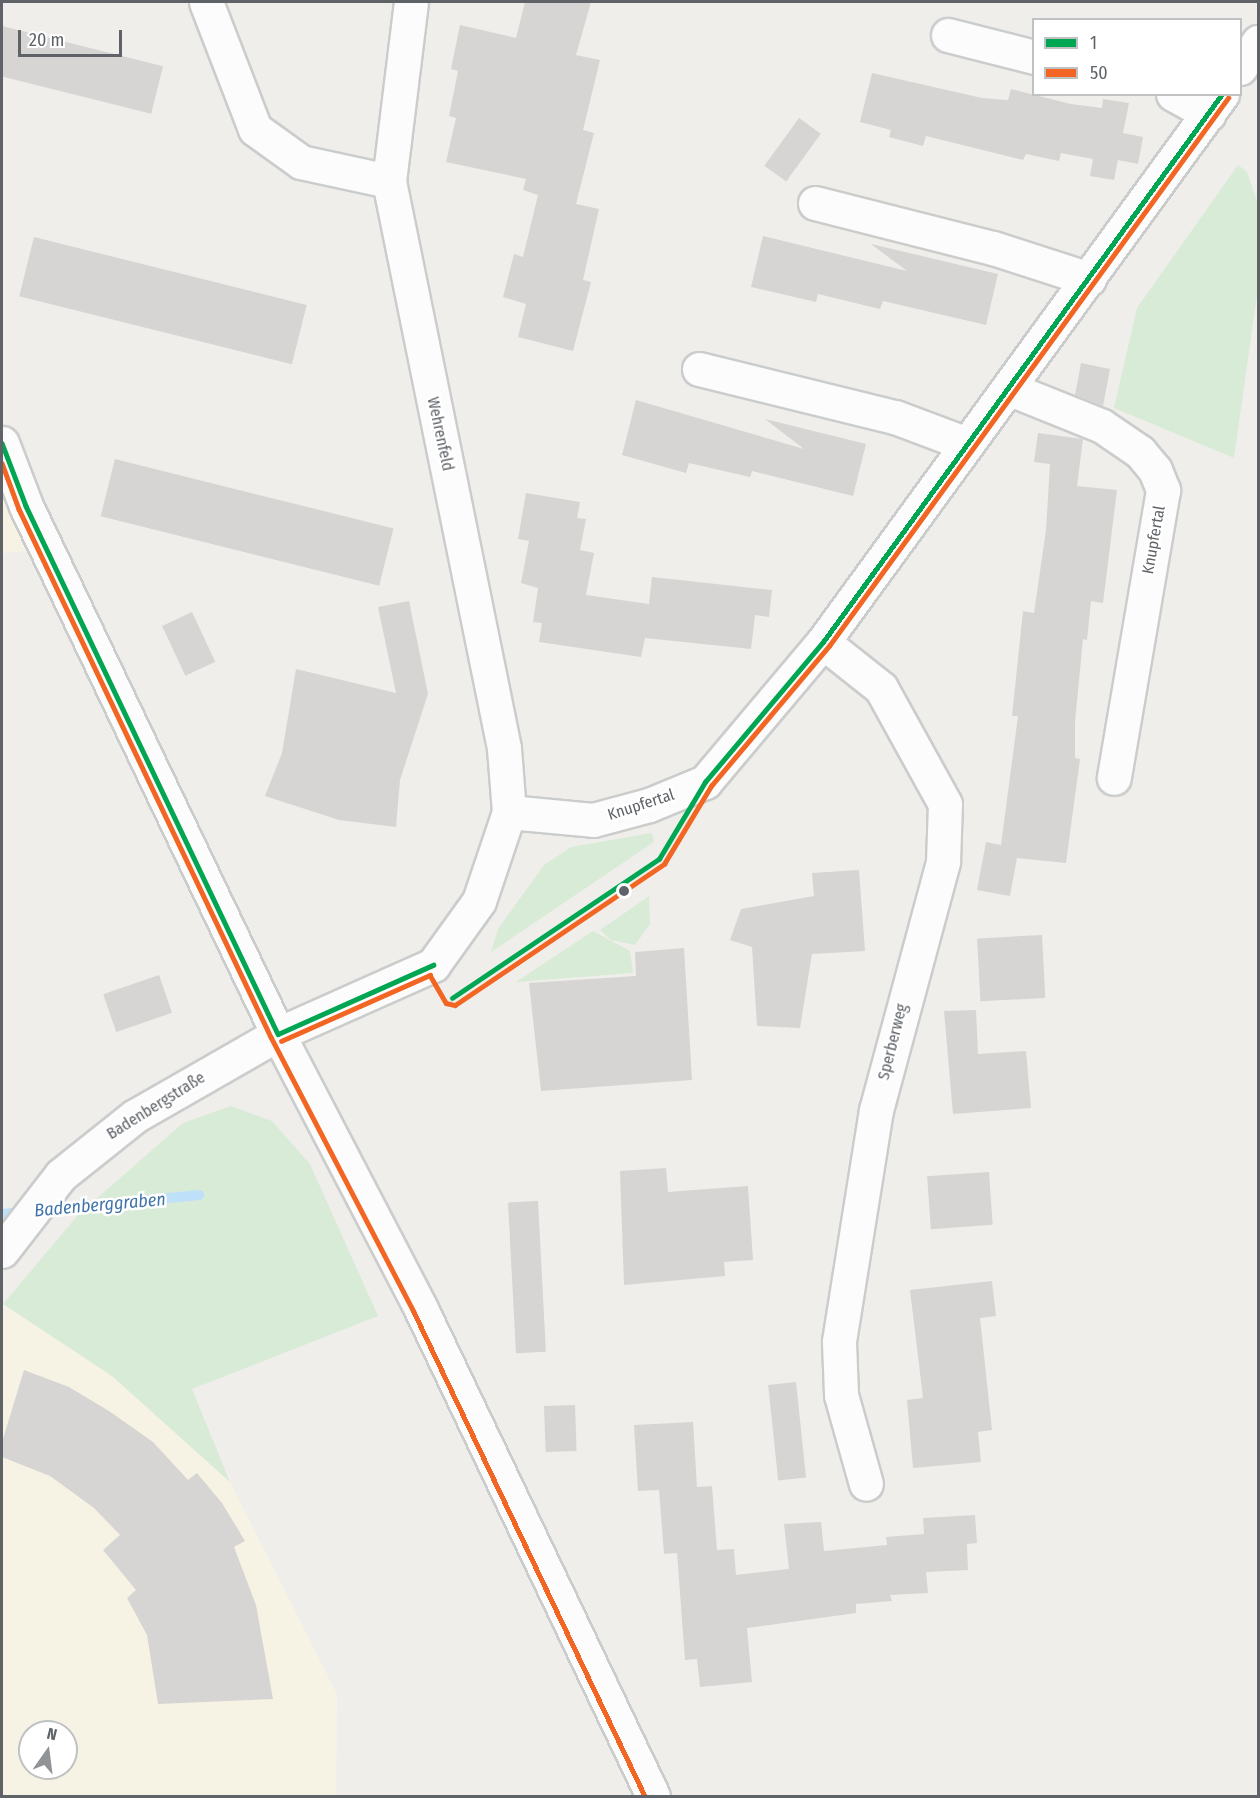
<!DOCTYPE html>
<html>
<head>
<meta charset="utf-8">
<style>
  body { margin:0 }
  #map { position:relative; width:1260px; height:1798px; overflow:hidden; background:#efeeea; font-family:"Fira Sans Condensed",sans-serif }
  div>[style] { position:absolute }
  .commercial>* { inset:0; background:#f7f3e4 }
  .green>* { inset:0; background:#d8ebd6 }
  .stream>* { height:10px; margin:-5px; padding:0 5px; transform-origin:5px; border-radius:5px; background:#bfe0f9 }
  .building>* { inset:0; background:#d6d5d3; transform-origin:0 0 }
  .roads { filter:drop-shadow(2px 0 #cbcccc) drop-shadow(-2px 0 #cbcccc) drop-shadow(0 2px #cbcccc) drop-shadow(0 -2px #cbcccc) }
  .minor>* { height:33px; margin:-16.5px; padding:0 16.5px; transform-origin:16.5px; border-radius:16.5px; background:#fdfcfc }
  .bus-1>* { height:4.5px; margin:-2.25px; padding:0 2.25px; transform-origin:2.25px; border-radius:2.25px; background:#00a651 }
  .bus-2>* { height:4.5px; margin:-2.25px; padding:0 2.25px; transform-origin:2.25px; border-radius:2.25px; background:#f26522 }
  .dots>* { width:16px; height:16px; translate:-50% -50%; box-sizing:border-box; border:3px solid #fff; border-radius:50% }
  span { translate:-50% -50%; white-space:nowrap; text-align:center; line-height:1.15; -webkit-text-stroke:5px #fff; paint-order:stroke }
  .street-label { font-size:16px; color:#5f6368 }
  .water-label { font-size:18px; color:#4174aa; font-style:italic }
  .frame { position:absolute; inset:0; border:3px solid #5f6368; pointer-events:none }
  .legend { position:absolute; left:1032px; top:18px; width:210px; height:78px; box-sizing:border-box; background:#fff; border:2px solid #bfc1c3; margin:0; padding:8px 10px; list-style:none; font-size:18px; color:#5f6368 }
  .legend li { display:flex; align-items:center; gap:12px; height:30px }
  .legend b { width:30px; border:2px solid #bfc1c3 }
  .north { position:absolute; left:18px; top:1720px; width:60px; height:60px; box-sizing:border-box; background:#fff; border:2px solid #bfc1c3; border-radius:50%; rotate:14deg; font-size:16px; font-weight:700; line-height:24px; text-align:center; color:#5f6368 }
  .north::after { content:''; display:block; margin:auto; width:21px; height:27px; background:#919496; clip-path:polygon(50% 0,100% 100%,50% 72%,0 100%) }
  .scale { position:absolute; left:18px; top:30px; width:104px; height:27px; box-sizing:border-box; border:3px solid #5f6368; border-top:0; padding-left:8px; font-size:18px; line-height:21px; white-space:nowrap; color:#5f6368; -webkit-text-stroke:4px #fff; paint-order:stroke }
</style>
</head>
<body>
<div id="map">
  <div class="commercial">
    <i style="clip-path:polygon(2px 448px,48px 550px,2px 553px)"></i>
    <i style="clip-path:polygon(evenodd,3px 1304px,112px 1376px,230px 1482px,337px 1694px,336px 1796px,2px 1796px,3px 1304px,30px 1732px,66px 1732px,66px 1768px,30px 1768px,30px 1732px)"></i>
  </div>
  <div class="green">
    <i style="clip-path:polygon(1238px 165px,1247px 172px,1258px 204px,1258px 288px,1234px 458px,1114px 408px,1137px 308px)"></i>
    <i style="clip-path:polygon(652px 833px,654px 842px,491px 952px,498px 929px,544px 865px,571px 847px)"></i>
    <i style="clip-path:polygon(649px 896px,650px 924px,635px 945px,611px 940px,600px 930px)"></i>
    <i style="clip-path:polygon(593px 931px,630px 951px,633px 973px,516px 982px)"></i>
    <i style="clip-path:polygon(231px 1106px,272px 1121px,310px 1164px,378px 1316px,192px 1389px,230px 1482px,112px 1376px,3px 1304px,79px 1214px,183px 1123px)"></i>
  </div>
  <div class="stream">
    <i style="left:44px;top:1210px;width:156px;rotate:-5.5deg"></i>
    <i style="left:2px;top:1214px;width:20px;rotate:-6deg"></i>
  </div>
  <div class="building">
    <i style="clip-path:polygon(525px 2px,591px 2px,576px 55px,600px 60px,583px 130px,594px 133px,576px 204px,599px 209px,583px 280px,591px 282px,573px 351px,518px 337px,526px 304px,503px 297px,514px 254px,523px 257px,538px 195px,523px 190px,526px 179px,446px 162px,456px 118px,449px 116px,458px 71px,451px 69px,460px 25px,516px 38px)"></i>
    <i style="left:2px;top:26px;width:166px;height:49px;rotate:14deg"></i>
    <i style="clip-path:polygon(872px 73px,982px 98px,1008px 100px,1011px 89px,1071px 104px,1102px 108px,1103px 99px,1129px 103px,1123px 133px,1143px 137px,1138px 164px,1118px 160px,1114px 180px,1090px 176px,1093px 159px,1061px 153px,1059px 161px,1026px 154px,1023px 160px,926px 136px,923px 146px,889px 137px,891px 130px,860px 122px)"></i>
    <i style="left:799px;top:118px;width:27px;height:59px;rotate:36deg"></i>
    <i style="clip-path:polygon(763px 236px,907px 271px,871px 244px,998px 274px,986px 325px,883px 301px,880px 309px,818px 294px,816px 302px,751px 287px)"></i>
    <i style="left:34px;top:237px;width:281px;height:61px;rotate:14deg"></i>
    <i style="clip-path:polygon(1081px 363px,1110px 369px,1103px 406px,1075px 395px)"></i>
    <i style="clip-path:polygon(636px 400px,804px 449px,765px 419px,866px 444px,853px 496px,752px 471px,750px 477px,689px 463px,686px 473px,622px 455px)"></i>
    <i style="clip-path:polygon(1038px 433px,1083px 439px,1077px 486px,1117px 490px,1103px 603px,1091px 601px,1087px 640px,1083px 639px,1075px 722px,1075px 758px,1080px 759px,1066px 863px,1017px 858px,1010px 896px,977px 890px,986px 842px,1001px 845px,1018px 716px,1012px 716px,1023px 611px,1034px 613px,1046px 530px,1050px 464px,1034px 462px)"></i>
    <i style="left:115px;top:459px;width:287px;height:59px;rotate:14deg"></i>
    <i style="clip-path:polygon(526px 493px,580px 502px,577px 518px,586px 519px,580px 550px,594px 553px,586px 595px,649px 604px,652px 577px,772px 590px,769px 617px,755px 615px,751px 649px,645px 638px,641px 657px,539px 642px,542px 623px,533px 622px,538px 588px,521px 583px,529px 541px,518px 539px)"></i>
    <i style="clip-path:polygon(409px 601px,428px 694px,400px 780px,396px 827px,339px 820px,265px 796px,282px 753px,296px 669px,396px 693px,378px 607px)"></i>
    <i style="left:192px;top:612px;width:55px;height:33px;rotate:65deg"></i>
    <i style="clip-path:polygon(859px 870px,865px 951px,812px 954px,800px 1028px,757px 1026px,752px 947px,730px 940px,741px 909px,814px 896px,812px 873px)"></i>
    <i style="left:1042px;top:935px;width:63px;height:65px;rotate:87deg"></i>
    <i style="clip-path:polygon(684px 948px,692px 1080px,541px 1091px,529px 983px,636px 976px,635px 952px)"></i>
    <i style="left:159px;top:975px;width:40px;height:59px;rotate:71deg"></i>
    <i style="clip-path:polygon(976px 1010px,978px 1054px,1026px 1051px,1031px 1108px,953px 1114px,944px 1011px)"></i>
    <i style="clip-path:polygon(666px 1168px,668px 1192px,748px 1186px,753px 1260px,724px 1262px,725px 1276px,624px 1285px,620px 1171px)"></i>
    <i style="left:989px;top:1172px;width:53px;height:62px;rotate:86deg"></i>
    <i style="left:538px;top:1201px;width:151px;height:30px;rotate:87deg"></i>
    <i style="clip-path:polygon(992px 1281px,996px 1316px,980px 1318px,992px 1430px,978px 1432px,981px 1462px,913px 1468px,907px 1400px,923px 1398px,910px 1290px)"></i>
    <i style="clip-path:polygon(24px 1370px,69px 1387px,109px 1411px,153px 1442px,188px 1480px,197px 1473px,222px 1503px,245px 1541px,234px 1547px,256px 1605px,273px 1699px,158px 1704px,147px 1635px,127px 1598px,136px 1590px,103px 1550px,120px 1535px,94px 1508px,50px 1476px,2px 1457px,2px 1442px)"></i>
    <i style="left:796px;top:1382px;width:96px;height:28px;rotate:84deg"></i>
    <i style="left:575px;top:1405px;width:46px;height:31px;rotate:88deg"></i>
    <i style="clip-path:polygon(693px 1422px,697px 1487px,712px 1486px,717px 1550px,734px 1549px,736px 1575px,789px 1569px,784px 1524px,821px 1522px,824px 1551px,887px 1545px,886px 1537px,924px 1534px,923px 1518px,975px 1515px,977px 1543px,967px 1544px,968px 1570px,926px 1572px,928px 1593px,890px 1595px,892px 1601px,856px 1604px,856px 1613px,747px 1628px,752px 1682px,700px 1687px,697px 1659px,685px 1660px,677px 1553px,664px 1554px,659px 1490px,638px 1491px,634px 1425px)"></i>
  </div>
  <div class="roads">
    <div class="minor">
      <i style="left:206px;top:2px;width:136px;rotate:68.9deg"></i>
      <i style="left:255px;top:129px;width:57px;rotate:35.7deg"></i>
      <i style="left:301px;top:162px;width:90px;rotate:12.2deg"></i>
      <i style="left:948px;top:35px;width:89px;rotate:14.3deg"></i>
      <i style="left:1240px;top:68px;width:32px;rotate:-55deg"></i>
      <i style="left:1173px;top:94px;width:41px;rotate:29.1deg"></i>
      <i style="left:815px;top:203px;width:184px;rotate:14.2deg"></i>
      <i style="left:993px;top:248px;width:101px;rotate:17.9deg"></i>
      <i style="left:699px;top:369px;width:202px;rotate:13.8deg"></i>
      <i style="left:895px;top:417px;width:74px;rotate:20.6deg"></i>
      <i style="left:1010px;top:389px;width:99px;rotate:21.9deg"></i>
      <i style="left:1102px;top:426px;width:46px;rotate:34.4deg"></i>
      <i style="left:1140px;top:452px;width:23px;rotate:50deg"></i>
      <i style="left:1155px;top:470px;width:22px;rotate:68deg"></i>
      <i style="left:1163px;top:490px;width:292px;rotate:99.7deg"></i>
      <i style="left:2px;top:443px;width:67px;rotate:69.1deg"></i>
      <i style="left:26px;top:506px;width:585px;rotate:64.49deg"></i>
      <i style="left:278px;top:1034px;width:310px;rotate:62.5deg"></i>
      <i style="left:421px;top:1309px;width:539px;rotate:64.53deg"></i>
      <i style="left:823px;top:642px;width:74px;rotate:38.4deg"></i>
      <i style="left:881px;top:688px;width:132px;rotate:61.1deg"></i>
      <i style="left:945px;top:804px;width:58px;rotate:92deg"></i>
      <i style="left:943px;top:862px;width:257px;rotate:105.1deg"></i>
      <i style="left:876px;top:1110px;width:235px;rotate:99.1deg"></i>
      <i style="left:839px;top:1342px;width:53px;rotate:87.8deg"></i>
      <i style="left:841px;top:1395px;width:92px;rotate:74.3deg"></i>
      <i style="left:509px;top:812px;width:84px;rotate:5.4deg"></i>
      <i style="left:593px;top:820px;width:58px;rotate:-15deg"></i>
      <i style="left:649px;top:805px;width:61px;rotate:-22.3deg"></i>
      <i style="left:705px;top:782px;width:183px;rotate:-49.9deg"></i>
      <i style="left:823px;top:642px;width:678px;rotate:-53.94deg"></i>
      <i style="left:2px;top:1251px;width:96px;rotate:-52.2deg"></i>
      <i style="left:61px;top:1175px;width:95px;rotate:-38.6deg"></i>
      <i style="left:135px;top:1116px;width:165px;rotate:-29.8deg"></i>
      <i style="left:278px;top:1034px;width:170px;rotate:-24deg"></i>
      <i style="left:433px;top:965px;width:79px;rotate:-54.3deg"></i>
      <i style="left:479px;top:901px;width:94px;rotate:-71.4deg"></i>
      <i style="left:509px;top:812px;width:64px;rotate:-94.5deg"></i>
      <i style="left:504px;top:748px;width:579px;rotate:-101.47deg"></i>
      <i style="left:389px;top:181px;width:180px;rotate:-83deg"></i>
    </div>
  </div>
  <div class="bus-1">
    <i style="left:2px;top:443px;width:67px;rotate:69.1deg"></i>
    <i style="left:26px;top:506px;width:585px;rotate:64.49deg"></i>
    <i style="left:452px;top:998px;width:249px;rotate:-33.9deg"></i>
    <i style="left:659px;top:859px;width:90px;rotate:-59.1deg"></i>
    <i style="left:705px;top:782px;width:183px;rotate:-49.9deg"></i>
    <i style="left:823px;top:642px;width:678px;rotate:-53.94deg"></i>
    <i style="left:278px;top:1034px;width:170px;rotate:-24deg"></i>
  </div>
  <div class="bus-2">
    <i style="left:2px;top:463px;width:49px;rotate:69.7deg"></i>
    <i style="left:19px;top:509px;width:585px;rotate:64.49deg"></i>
    <i style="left:271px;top:1037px;width:310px;rotate:62.5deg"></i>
    <i style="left:414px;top:1312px;width:536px;rotate:64.49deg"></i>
    <i style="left:281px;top:1041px;width:163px;rotate:-23.9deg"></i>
    <i style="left:430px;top:975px;width:32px;rotate:60deg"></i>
    <i style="left:446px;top:1003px;width:9px;rotate:13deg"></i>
    <i style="left:455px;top:1005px;width:252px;rotate:-34deg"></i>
    <i style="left:664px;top:864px;width:91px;rotate:-58.9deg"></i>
    <i style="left:711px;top:786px;width:183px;rotate:-49.9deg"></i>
    <i style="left:829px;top:646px;width:678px;rotate:-53.94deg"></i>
  </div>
  <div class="dots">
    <i style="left:624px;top:891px;background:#5f6368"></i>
  </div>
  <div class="street-label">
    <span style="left:440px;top:434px;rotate:78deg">Wehrenfeld</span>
    <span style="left:1154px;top:540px;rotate:-80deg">Knupfertal</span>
    <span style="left:641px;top:805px;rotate:-18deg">Knupfertal</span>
    <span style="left:893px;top:1042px;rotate:-76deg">Sperberweg</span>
    <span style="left:156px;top:1106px;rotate:-32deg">Badenbergstraße</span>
  </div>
  <div class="water-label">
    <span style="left:100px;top:1205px;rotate:-5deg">Badenberggraben</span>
  </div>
  <div class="frame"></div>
  <ul class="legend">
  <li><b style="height:8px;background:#00a651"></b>1</li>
  <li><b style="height:8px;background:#f26522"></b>50</li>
  </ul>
  <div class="north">N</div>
  <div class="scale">20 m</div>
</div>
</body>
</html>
